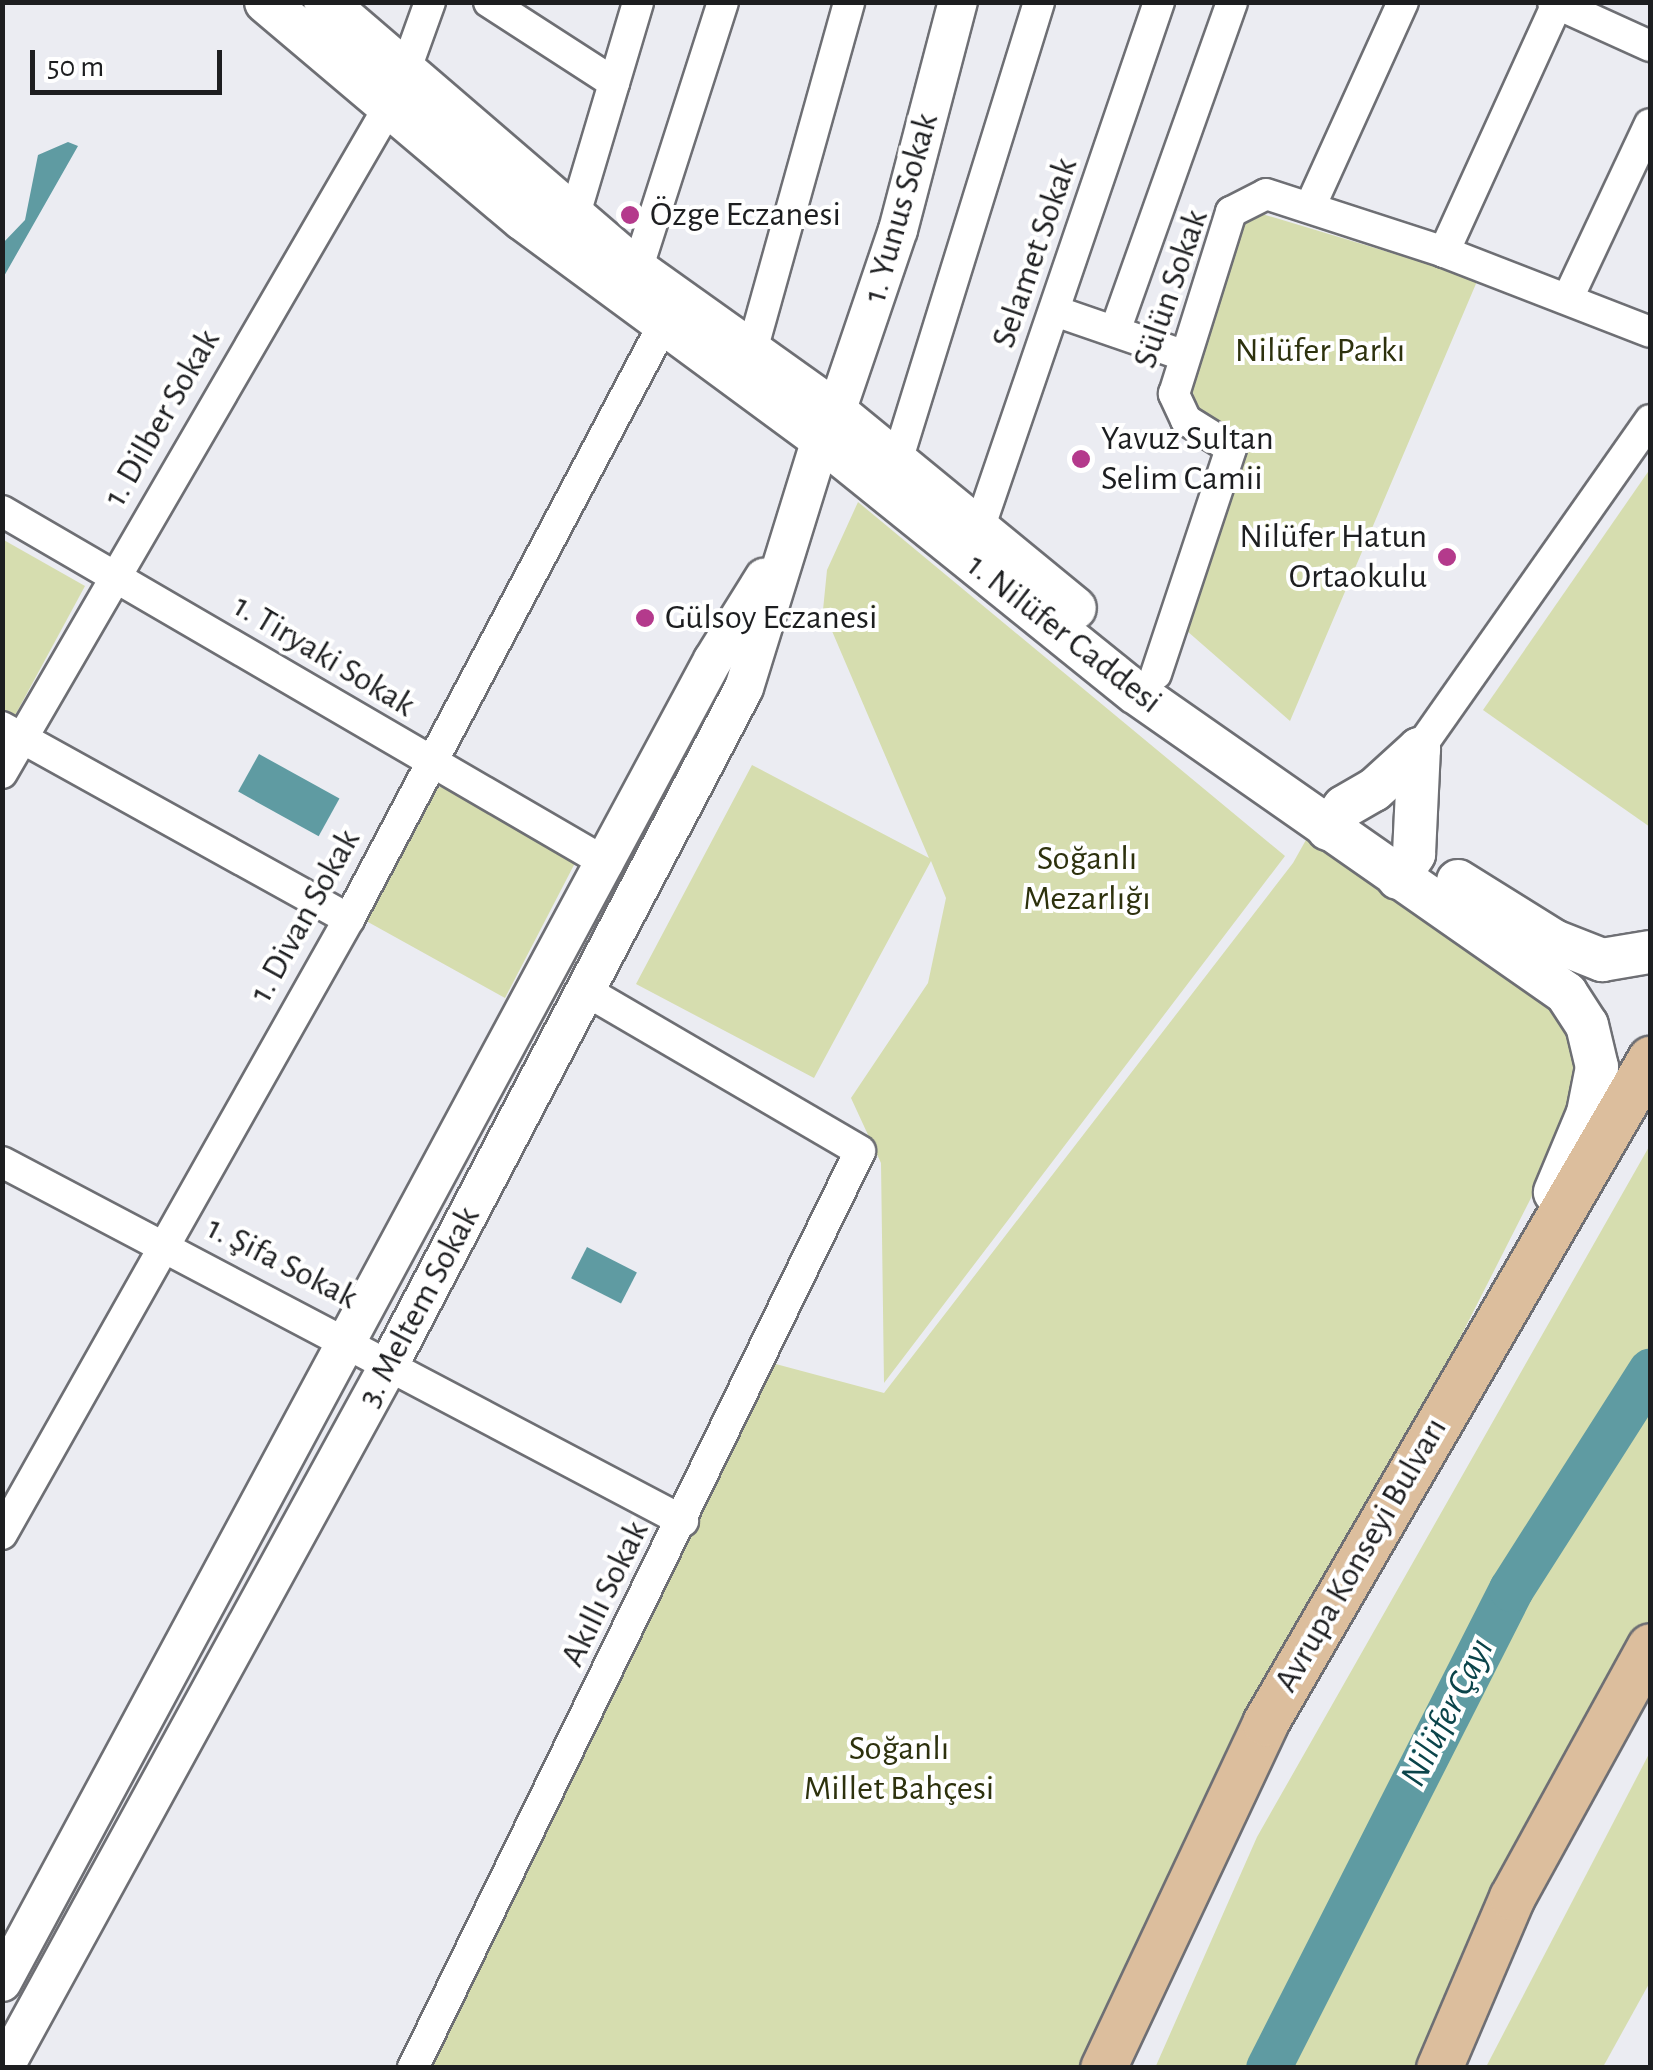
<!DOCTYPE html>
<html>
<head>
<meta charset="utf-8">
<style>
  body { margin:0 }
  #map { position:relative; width:1653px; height:2070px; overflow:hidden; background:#ebecf2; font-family:"Alegreya Sans",sans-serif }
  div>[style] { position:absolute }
  .green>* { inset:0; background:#d6ddaf }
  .water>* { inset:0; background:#5f9ba2; transform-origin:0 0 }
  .river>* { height:45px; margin:-22.5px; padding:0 22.5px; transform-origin:22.5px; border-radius:22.5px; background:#5f9ba2 }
  .roads { filter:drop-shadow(2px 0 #6e6f74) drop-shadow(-2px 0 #6e6f74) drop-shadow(0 2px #6e6f74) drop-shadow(0 -2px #6e6f74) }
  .minor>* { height:30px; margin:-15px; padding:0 15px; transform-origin:15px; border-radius:15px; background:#fff }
  .tertiary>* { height:38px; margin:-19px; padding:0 19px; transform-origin:19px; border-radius:19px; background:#fff }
  .secondary>* { height:42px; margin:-21px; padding:0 21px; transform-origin:21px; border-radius:21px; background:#fff }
  .primary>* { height:45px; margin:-22.5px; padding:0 22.5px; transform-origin:22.5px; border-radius:22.5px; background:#dcbe9d }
  .dots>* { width:28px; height:28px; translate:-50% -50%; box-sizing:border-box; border:5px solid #fff; border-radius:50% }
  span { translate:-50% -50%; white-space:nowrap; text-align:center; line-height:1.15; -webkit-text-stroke:8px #fff; paint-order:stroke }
  .street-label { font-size:35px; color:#1d1e20 }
  .poi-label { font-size:35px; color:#1d1e20 }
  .left { translate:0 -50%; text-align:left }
  .right { translate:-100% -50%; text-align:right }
  .park-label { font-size:35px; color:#2d310d }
  .water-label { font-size:38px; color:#0b444a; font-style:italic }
  .frame { position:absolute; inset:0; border:5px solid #1d1e20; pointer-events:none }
  .scale { position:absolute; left:30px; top:50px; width:192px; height:45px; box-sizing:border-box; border:5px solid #1d1e20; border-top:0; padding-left:12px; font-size:30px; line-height:35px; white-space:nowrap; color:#1d1e20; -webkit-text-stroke:8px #fff; paint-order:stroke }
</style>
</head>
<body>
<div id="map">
  <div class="green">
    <i style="clip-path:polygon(1259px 213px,1478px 279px,1290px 721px,1187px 631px,1249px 443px,1195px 405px,1189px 366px,1236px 229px)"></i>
    <i style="clip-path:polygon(1650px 469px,1650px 827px,1483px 710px)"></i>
    <i style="clip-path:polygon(858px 502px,1285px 856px,884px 1383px,881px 1163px,851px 1098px,928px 983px,946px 898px,931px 861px,814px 1078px,636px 984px,752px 765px,929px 858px,823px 610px,827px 570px)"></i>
    <i style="clip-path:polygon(2px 539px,85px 586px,12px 721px,2px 716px)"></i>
    <i style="clip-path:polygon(442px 787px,575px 863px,505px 998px,368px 922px,356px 925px,430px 788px)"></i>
    <i style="clip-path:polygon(1311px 831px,1568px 1009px,1583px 1061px,1568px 1125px,1090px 2067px,411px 2068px,772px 1363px,884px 1393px,1293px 863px)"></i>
    <i style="clip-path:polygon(1650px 1145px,1650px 1625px,1499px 1882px,1414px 2067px,1155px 2068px,1257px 1837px)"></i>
    <i style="clip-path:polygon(1650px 1752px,1650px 1982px,1603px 2067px,1486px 2067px)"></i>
  </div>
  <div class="water">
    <i style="clip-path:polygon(68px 142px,78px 146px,3px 278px,3px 243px,25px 220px,38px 155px)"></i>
    <i style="left:259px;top:754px;width:92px;height:43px;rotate:29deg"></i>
    <i style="left:587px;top:1247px;width:56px;height:35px;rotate:27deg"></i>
  </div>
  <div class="river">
    <i style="left:1268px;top:2068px;width:537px;rotate:-63.1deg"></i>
    <i style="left:1511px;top:1589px;width:259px;rotate:-57.5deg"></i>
  </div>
  <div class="roads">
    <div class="minor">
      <i style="left:489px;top:2px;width:149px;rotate:32.9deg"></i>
      <i style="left:1553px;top:2px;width:107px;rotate:24.4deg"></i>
      <i style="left:407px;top:66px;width:68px;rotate:-70.2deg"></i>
      <i style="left:1310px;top:207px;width:225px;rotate:-65.6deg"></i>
      <i style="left:575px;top:214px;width:221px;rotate:-73.4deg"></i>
      <i style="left:1444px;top:252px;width:275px;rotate:-65.5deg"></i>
      <i style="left:637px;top:270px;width:281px;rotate:-72.2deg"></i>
      <i style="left:1568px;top:298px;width:192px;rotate:-64.8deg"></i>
      <i style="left:1055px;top:311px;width:135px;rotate:19deg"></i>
      <i style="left:1115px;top:331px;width:349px;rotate:-70.4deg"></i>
      <i style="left:751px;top:354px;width:365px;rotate:-74.4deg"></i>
      <i style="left:897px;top:461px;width:480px;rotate:-72.8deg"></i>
      <i style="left:2px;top:511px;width:701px;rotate:30.22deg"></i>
      <i style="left:980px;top:526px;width:554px;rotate:-71.14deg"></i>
      <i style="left:1156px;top:674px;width:238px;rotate:-71.6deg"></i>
      <i style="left:1231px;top:448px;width:53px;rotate:-148.1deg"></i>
      <i style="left:1186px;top:420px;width:29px;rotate:-115deg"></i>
      <i style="left:1174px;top:394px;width:191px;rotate:-72.6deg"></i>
      <i style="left:1231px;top:212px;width:39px;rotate:-27deg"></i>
      <i style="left:1266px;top:194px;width:187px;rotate:18deg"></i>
      <i style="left:1444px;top:252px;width:221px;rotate:21.2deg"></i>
      <i style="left:2px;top:727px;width:397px;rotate:29deg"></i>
      <i style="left:1419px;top:749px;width:402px;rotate:-54.9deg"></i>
      <i style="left:2px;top:773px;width:775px;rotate:-59.86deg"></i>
      <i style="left:2px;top:1162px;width:770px;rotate:27.8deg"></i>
      <i style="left:2px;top:1534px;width:706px;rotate:-60.57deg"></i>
      <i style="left:349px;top:919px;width:670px;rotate:-62.13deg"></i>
      <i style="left:413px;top:2068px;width:1020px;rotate:-64.01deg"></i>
      <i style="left:860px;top:1151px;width:315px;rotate:-149.7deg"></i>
    </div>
    <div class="tertiary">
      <i style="left:2px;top:1982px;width:1501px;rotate:-61.73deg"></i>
      <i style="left:713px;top:660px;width:97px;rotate:-58.1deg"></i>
      <i style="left:4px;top:2068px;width:804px;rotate:-61.3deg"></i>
      <i style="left:390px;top:1363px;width:762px;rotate:-62.33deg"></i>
      <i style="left:744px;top:688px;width:261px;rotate:-72.8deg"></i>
      <i style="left:821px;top:439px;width:31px;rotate:-61deg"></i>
      <i style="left:836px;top:412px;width:192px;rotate:-71.2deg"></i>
      <i style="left:898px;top:230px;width:236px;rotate:-75.3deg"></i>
    </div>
    <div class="secondary">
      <i style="left:266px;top:2px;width:336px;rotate:40.2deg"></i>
      <i style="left:523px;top:219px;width:370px;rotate:36.4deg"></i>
      <i style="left:821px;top:439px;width:403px;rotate:38.9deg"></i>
      <i style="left:1135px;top:692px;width:526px;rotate:34.93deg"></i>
      <i style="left:1566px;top:993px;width:38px;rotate:57deg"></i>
      <i style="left:1587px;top:1025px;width:43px;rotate:76.6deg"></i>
      <i style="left:1597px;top:1067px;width:47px;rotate:101.1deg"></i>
      <i style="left:1588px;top:1113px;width:86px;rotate:112.7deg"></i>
      <i style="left:325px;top:2px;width:411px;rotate:40.7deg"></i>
      <i style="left:637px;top:270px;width:244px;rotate:35.5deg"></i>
      <i style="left:836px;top:412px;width:309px;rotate:39.4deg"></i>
      <i style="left:1328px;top:829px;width:27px;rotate:-54deg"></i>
      <i style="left:1344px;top:807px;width:34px;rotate:-30deg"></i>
      <i style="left:1374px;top:790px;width:61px;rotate:-42.3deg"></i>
      <i style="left:1398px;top:878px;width:29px;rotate:-56deg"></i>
      <i style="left:1414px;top:854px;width:105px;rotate:-87.3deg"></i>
      <i style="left:1458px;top:881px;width:113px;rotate:32deg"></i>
      <i style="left:1554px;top:941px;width:52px;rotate:21.6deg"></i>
      <i style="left:1602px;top:960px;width:49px;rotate:-9.5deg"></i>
    </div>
    <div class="primary">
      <i style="left:1103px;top:2068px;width:381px;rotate:-64.8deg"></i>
      <i style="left:1265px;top:1723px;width:768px;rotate:-59.89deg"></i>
      <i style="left:1439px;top:2068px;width:186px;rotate:-66.9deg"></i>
      <i style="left:1512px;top:1897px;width:286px;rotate:-61.2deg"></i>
    </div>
  </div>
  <div class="dots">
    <i style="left:630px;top:215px;background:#b43a8c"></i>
    <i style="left:1081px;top:459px;background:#b43a8c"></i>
    <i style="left:1447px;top:557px;background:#b43a8c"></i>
    <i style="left:645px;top:618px;background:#b43a8c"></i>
  </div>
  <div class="street-label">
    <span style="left:901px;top:208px;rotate:-74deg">1. Yunus Sokak</span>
    <span style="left:1035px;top:253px;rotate:-71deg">Selamet Sokak</span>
    <span style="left:1171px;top:289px;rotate:-71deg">Sülün Sokak</span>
    <span style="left:162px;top:418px;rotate:-60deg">1. Dilber Sokak</span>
    <span style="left:1064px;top:634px;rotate:38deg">1. Nilüfer Caddesi</span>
    <span style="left:324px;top:656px;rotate:31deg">1. Tiryaki Sokak</span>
    <span style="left:305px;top:916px;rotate:-61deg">1. Divan Sokak</span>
    <span style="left:282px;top:1263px;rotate:27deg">1. Şifa Sokak</span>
    <span style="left:419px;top:1307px;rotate:-62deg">3. Meltem Sokak</span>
    <span style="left:1361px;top:1555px;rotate:-60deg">Avrupa Konseyi Bulvarı</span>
    <span style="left:605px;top:1594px;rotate:-64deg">Akıllı Sokak</span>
  </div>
  <div class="poi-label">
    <span class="left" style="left:650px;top:215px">Özge Eczanesi</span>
    <span class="left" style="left:1101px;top:459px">Yavuz Sultan<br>Selim Camii</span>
    <span class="right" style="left:1427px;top:557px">Nilüfer Hatun<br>Ortaokulu</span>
    <span class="left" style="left:665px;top:618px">Gülsoy Eczanesi</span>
  </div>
  <div class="park-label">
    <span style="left:1320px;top:351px">Nilüfer Parkı</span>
    <span style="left:1087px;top:879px">Soğanlı<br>Mezarlığı</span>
    <span style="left:899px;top:1769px">Soğanlı<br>Millet Bahçesi</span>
  </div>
  <div class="water-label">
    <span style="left:1448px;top:1713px;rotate:-63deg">Nilüfer Çayı</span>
  </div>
  <div class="frame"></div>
  <div class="scale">50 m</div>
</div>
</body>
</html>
